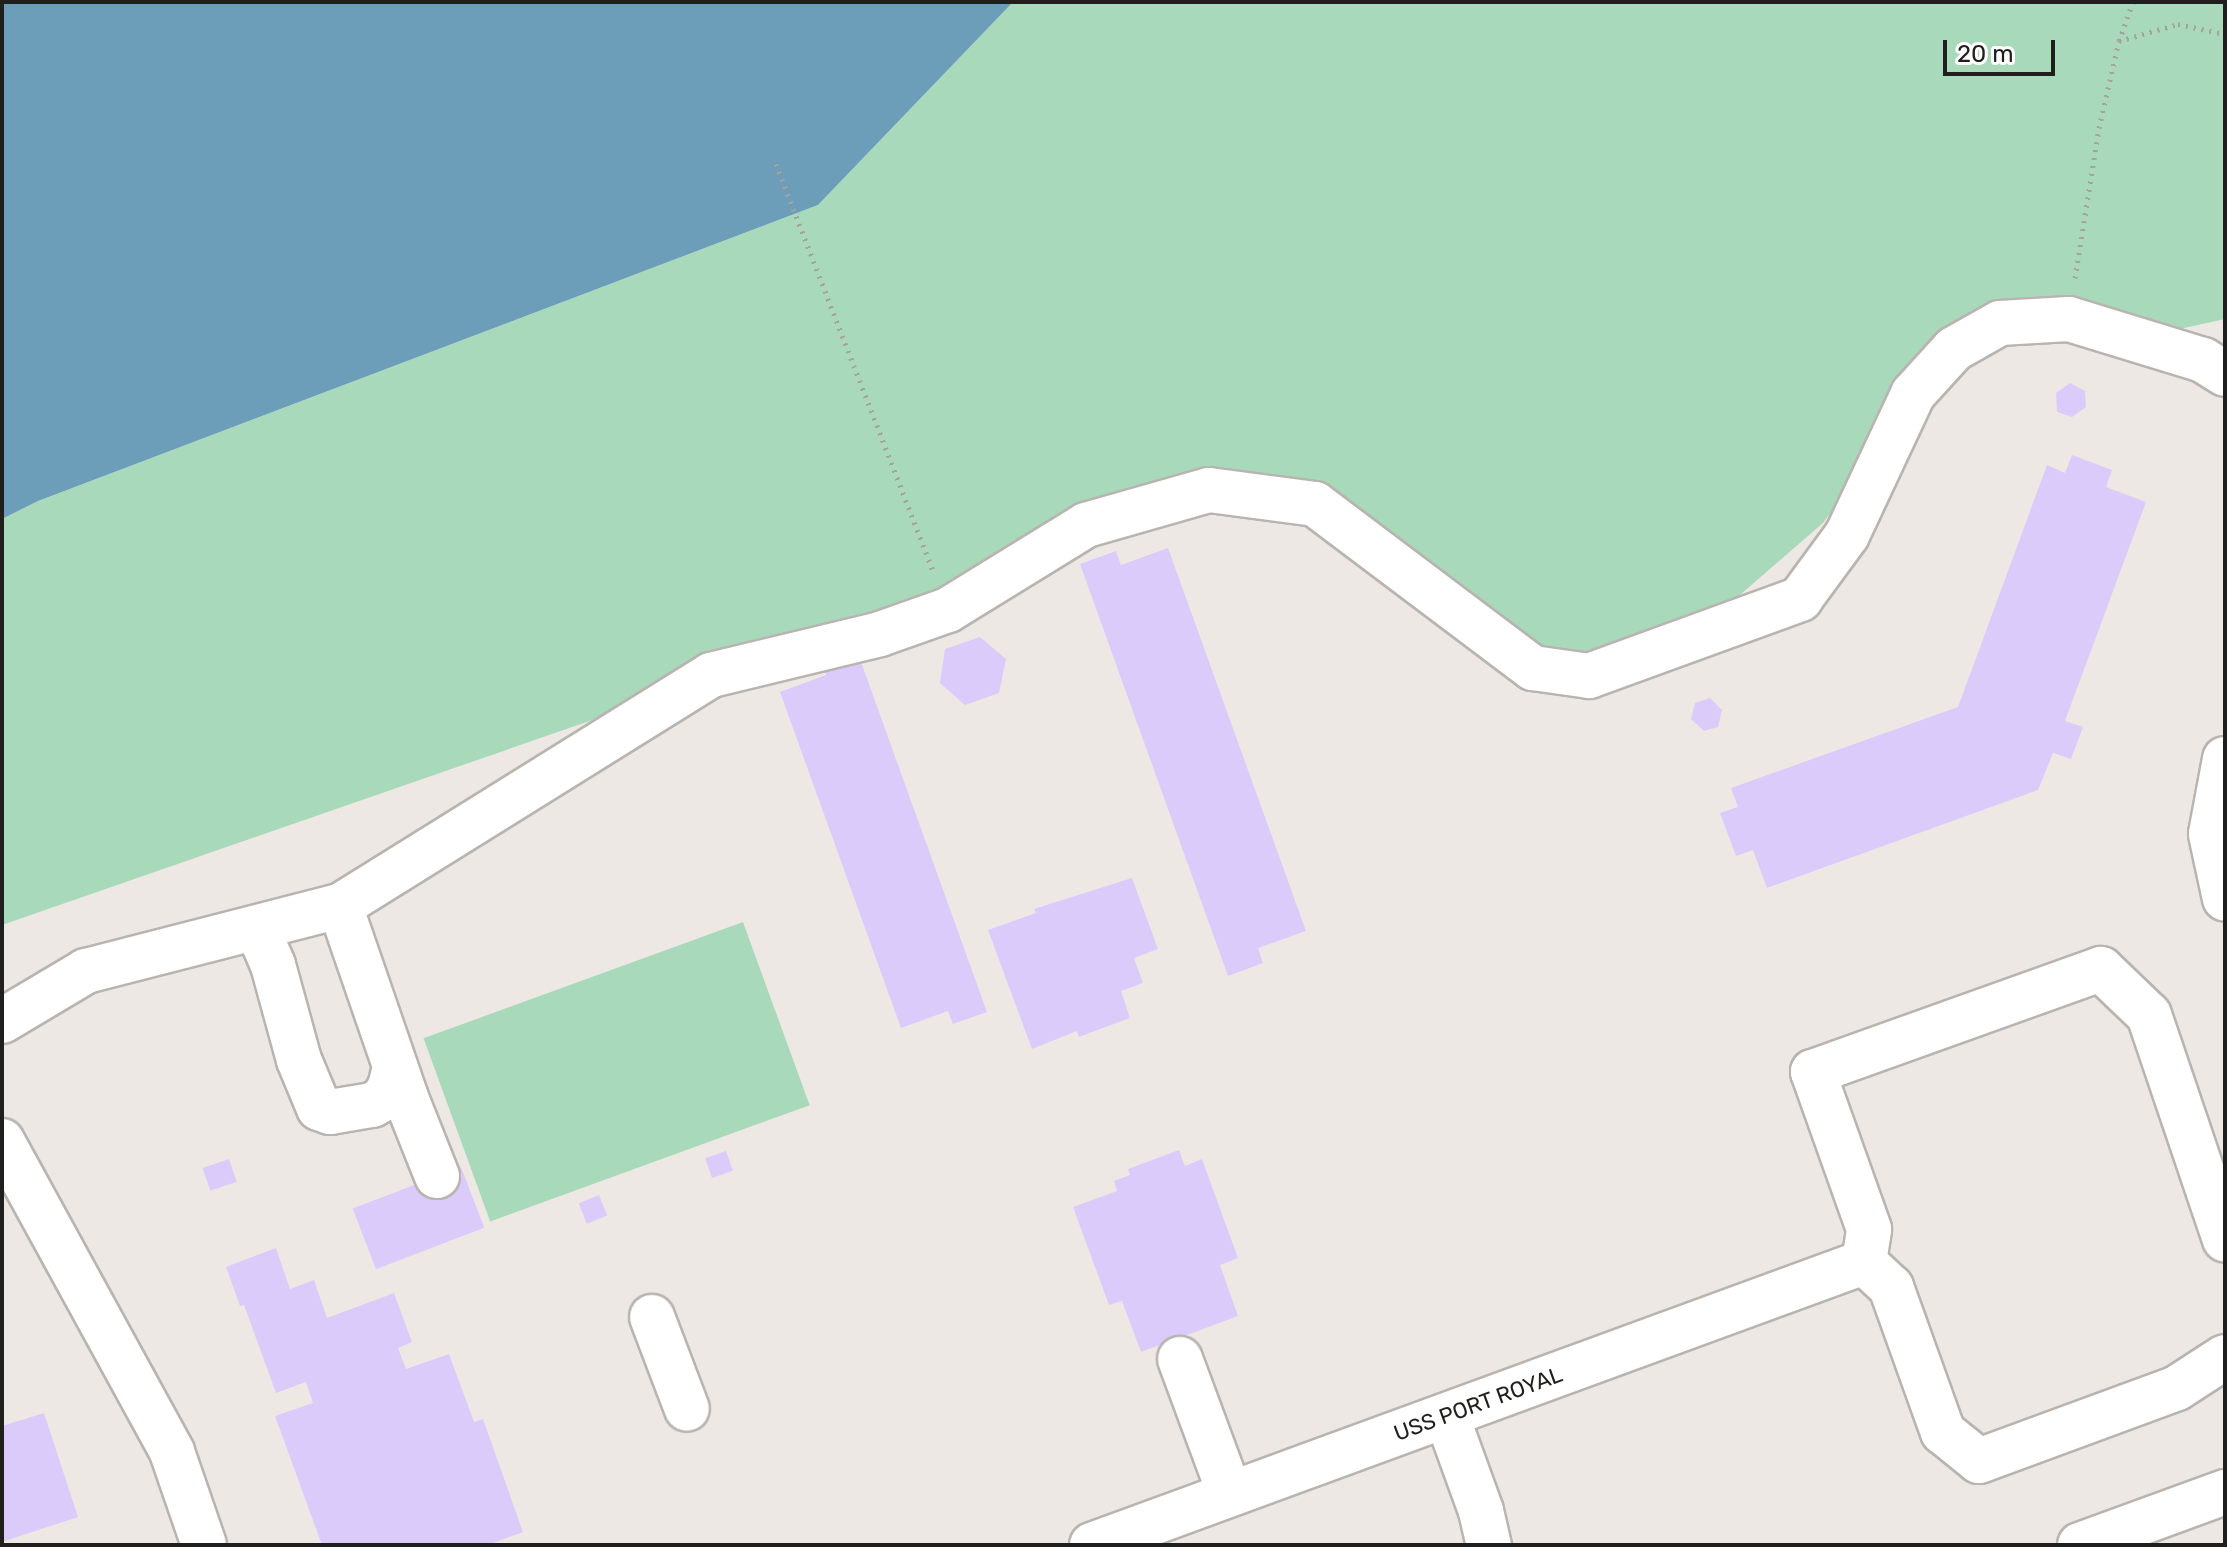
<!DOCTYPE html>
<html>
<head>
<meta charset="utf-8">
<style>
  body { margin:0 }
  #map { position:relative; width:2227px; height:1547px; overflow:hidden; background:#eee8e4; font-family:Rubik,sans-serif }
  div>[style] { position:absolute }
  .green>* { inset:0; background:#a9d9bb; transform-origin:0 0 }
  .water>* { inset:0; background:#6c9eb9 }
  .building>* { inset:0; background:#dbcbfb; transform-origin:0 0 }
  .path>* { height:5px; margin-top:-2.5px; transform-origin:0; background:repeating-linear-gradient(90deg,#a6a29e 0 2px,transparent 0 8px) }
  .roads { filter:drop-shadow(2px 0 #b9b4b0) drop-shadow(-2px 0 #b9b4b0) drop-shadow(0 2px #b9b4b0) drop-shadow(0 -2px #b9b4b0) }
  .minor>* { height:44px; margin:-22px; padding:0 22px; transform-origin:22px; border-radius:22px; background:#fff }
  span { translate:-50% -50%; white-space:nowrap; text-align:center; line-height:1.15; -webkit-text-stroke:8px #fff; paint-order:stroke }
  .street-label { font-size:22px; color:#201f1d }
  .frame { position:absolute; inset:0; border:4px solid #201f1d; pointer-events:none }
  .scale { position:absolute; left:1943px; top:40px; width:112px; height:36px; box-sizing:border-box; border:4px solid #201f1d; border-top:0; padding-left:10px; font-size:24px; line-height:28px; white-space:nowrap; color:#201f1d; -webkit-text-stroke:6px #fff; paint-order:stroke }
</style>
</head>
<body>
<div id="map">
  <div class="green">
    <i style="clip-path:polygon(1013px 2px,2225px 2px,2225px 319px,2134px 339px,1954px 349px,1823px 523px,1688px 640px,1533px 668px,1393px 563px,1247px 496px,1054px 545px,748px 666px,2px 925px,2px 519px,38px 501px,818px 205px)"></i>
    <i style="left:743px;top:922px;width:195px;height:340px;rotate:70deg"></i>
  </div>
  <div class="water">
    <i style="clip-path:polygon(2px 2px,1013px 2px,818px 205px,38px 501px,2px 519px)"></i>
  </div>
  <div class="building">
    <i style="clip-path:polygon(2070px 383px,2085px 391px,2086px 407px,2072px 417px,2057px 412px,2056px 393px)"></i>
    <i style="clip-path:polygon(2072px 455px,2112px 470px,2106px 487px,2146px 502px,2065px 721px,2083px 727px,2071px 759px,2053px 753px,2038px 790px,1767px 888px,1753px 850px,1736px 856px,1720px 813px,1738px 807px,1731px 788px,1958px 707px,2047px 465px,2065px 473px)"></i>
    <i style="clip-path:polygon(1168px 548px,1306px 931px,1258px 948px,1263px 963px,1228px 976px,1080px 564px,1116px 551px,1121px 565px)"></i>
    <i style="clip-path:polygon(980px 637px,1006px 659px,999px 693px,965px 705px,940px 683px,945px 649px)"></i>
    <i style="clip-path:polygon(856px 648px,987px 1012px,953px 1024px,948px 1011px,901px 1028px,780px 692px,826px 675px,821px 661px)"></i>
    <i style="clip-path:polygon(1710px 698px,1722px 710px,1718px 727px,1704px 731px,1691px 719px,1695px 703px)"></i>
    <i style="clip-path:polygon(1132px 878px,1158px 949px,1134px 958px,1143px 983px,1121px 991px,1130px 1018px,1079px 1037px,1077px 1031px,1032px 1049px,988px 930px,1036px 913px,1034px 909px)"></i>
    <i style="clip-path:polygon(1179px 1150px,1185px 1166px,1202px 1159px,1238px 1258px,1220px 1265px,1238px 1316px,1141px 1352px,1122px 1301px,1109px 1305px,1073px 1207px,1117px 1191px,1114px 1181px,1130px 1175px,1128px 1169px)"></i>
    <i style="left:726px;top:1151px;width:21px;height:22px;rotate:71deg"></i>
    <i style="left:229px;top:1159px;width:24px;height:28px;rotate:71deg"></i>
    <i style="left:461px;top:1167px;width:65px;height:116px;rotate:69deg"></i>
    <i style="left:599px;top:1195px;width:22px;height:22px;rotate:68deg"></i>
    <i style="clip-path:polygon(276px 1248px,290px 1289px,314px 1280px,327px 1318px,394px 1293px,412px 1342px,398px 1348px,406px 1369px,449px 1354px,474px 1422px,483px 1419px,523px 1532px,488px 1545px,322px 1545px,275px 1416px,313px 1403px,306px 1382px,276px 1393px,244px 1305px,240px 1306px,226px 1267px)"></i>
    <i style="clip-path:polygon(44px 1413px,78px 1517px,2px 1542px,2px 1426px)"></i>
  </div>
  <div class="path">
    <i style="left:2119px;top:41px;width:41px;rotate:-70.3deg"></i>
    <i style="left:776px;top:164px;width:436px;rotate:68.9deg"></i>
    <i style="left:2075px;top:278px;width:152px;rotate:-80.9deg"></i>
    <i style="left:2099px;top:128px;width:89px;rotate:-77.1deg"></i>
    <i style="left:2119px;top:41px;width:61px;rotate:-16.1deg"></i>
    <i style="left:2178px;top:24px;width:48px;rotate:12deg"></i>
  </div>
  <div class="roads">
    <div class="minor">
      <i style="left:2225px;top:759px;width:76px;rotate:100.6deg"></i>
      <i style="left:2211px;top:834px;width:66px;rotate:77.8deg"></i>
      <i style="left:340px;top:906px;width:203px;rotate:71deg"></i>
      <i style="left:406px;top:1098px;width:84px;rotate:68.3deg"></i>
      <i style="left:257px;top:928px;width:40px;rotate:66.6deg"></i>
      <i style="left:273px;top:965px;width:98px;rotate:74.7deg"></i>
      <i style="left:299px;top:1060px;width:52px;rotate:67.4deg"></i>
      <i style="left:319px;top:1108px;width:12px;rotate:20deg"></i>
      <i style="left:330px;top:1112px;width:43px;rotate:-9.5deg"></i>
      <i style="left:372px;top:1105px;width:13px;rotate:-29deg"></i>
      <i style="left:383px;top:1099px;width:14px;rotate:-60deg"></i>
      <i style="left:390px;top:1087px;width:21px;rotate:-76deg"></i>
      <i style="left:2px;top:1021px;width:98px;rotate:-30.8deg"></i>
      <i style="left:86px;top:971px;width:262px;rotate:-14.4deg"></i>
      <i style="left:340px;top:906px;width:437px;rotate:-31.9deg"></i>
      <i style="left:711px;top:675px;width:174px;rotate:-13.6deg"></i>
      <i style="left:880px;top:634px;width:72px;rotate:-19.4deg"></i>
      <i style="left:948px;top:610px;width:162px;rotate:-31.6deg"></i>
      <i style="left:1086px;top:525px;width:128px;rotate:-15.9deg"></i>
      <i style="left:1209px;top:490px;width:107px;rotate:7.5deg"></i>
      <i style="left:1315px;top:504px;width:273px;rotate:37deg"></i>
      <i style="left:1533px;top:668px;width:57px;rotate:8.1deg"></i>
      <i style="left:1589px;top:676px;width:225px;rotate:-20deg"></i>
      <i style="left:1800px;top:599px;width:79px;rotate:-53.7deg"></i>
      <i style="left:1847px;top:535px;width:156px;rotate:-64.9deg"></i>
      <i style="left:1913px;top:394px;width:61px;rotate:-47.7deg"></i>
      <i style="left:1954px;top:349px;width:53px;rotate:-29.5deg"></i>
      <i style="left:2000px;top:323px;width:69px;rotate:-3.3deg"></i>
      <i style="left:2069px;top:319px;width:140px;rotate:17deg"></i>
      <i style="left:2203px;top:360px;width:26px;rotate:32deg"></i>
      <i style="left:2px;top:1141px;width:354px;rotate:61.3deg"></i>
      <i style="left:172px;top:1452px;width:98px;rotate:71deg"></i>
      <i style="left:1864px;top:1262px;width:33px;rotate:-81deg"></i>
      <i style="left:1869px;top:1229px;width:167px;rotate:-109.6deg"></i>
      <i style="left:1813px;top:1072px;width:306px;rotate:-19.7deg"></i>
      <i style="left:2101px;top:969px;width:66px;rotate:43.8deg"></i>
      <i style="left:2149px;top:1015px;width:237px;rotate:71.3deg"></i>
      <i style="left:1864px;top:1262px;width:37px;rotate:43deg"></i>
      <i style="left:1891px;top:1287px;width:154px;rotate:70.3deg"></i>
      <i style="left:1943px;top:1432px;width:46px;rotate:38.9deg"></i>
      <i style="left:1979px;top:1461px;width:211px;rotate:-20.2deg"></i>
      <i style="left:2177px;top:1388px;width:57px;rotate:-32.9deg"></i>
      <i style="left:652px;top:1317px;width:98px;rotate:69.2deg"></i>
      <i style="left:1180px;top:1359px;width:144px;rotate:69.7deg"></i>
      <i style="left:1447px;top:1417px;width:100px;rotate:70.1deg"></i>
      <i style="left:1481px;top:1511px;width:35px;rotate:77deg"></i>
      <i style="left:1092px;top:1545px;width:822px;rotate:-20.13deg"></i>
      <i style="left:2080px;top:1545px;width:154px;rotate:-20.1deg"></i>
    </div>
  </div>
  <div class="street-label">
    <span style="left:1478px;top:1404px;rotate:-20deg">USS PORT ROYAL</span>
  </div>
  <div class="frame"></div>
  <div class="scale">20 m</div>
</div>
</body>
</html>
